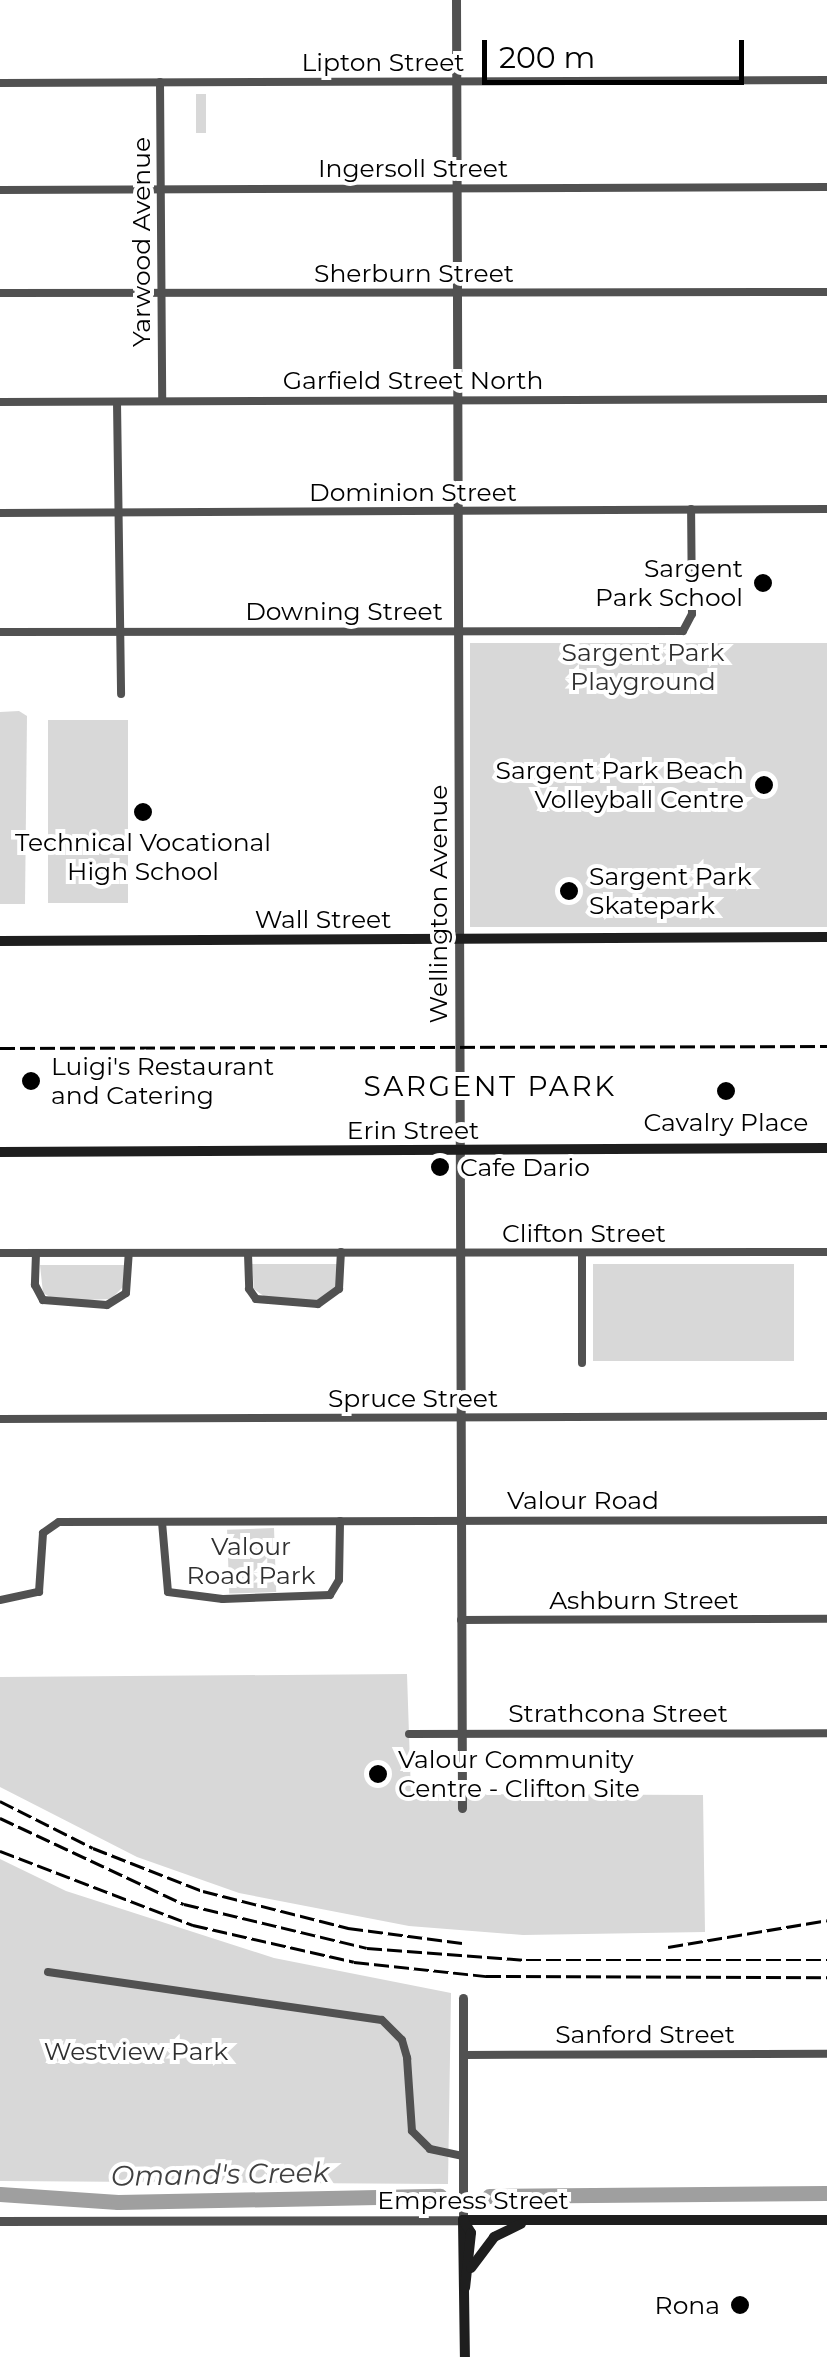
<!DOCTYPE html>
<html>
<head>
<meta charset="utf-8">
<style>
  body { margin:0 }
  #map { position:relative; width:827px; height:2357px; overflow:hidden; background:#fff; font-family:Montserrat,sans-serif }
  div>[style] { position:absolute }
  .green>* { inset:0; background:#d8d8d8; transform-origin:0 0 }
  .river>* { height:15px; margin:-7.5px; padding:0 7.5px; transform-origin:7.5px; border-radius:7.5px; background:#9f9f9f }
  .minor>* { height:8px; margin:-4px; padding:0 4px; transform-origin:4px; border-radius:4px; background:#515151 }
  .tertiary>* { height:9px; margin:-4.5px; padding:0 4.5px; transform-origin:4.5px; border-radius:4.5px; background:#515151 }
  .secondary>* { height:10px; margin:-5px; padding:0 5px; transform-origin:5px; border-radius:5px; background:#1e1e1e }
  .rail>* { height:2.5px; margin-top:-1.25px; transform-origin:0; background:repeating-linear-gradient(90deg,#000 0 15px,transparent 0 20px) }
  .dots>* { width:28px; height:28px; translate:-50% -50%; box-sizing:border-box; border:5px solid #fff; border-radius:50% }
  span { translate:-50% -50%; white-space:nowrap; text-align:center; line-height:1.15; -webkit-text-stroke:8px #fff; paint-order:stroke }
  .street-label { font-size:25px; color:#000 }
  .poi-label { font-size:25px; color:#000 }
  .right { translate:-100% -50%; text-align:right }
  .left { translate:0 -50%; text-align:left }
  .park-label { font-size:25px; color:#2f2f2f }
  .neighbourhood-label { font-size:28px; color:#000; letter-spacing:2.5px }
  .water-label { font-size:28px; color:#404040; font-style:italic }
  .scale { position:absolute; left:482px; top:40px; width:262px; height:45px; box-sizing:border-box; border:5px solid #000; border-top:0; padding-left:12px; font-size:30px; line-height:35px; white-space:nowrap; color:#000; -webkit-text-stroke:8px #fff; paint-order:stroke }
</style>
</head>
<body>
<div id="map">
  <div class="green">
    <i style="left:196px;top:94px;width:10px;height:39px"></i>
    <i style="left:827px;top:643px;width:284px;height:357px;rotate:90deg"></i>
    <i style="clip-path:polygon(19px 711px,27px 716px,25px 904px,0 904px,0 712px)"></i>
    <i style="left:128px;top:720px;width:183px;height:80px;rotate:90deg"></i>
    <i style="clip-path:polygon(252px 1264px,337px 1264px,337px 1286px,321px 1300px,269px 1300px,254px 1289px)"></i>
    <i style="left:593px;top:1264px;width:201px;height:97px"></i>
    <i style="clip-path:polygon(40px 1265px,125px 1265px,124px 1286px,111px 1299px,57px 1301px,43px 1293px)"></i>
    <i style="left:274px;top:1528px;width:64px;height:47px;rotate:88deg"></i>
    <i style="clip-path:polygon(407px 1674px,411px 1794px,703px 1795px,705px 1932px,523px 1935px,409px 1926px,239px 1893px,137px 1857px,0 1787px,0 1677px)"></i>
    <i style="clip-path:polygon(0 1859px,66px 1891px,274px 1958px,451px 1993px,448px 2184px,0 2181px)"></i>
  </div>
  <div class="river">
    <i style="left:0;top:2194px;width:118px;rotate:3.9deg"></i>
    <i style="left:118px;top:2202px;width:322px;rotate:-1.1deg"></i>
    <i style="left:489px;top:2196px;width:338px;rotate:-0.5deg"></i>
  </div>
  <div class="minor">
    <i style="left:160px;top:82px;width:319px;rotate:89.6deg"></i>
    <i style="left:0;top:83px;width:827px;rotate:-0.21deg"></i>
    <i style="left:0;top:190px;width:827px;rotate:-0.21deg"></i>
    <i style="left:0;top:293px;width:827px;rotate:-0.07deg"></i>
    <i style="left:0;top:402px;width:827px;rotate:-0.21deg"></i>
    <i style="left:117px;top:402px;width:292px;rotate:89.2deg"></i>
    <i style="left:0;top:513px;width:827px;rotate:-0.28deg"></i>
    <i style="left:0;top:632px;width:683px;rotate:-0.08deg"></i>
    <i style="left:683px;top:631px;width:19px;rotate:-62deg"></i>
    <i style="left:692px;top:614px;width:105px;rotate:-90.5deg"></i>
    <i style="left:0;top:1253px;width:827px;rotate:-0.07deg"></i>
    <i style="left:36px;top:1253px;width:32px;rotate:92deg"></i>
    <i style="left:35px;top:1285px;width:17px;rotate:62deg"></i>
    <i style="left:43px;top:1300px;width:64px;rotate:4.5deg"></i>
    <i style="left:107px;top:1305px;width:22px;rotate:-32deg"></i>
    <i style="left:126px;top:1293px;width:39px;rotate:-86deg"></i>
    <i style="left:582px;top:1253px;width:110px;rotate:90deg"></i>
    <i style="left:248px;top:1254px;width:35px;rotate:88deg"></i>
    <i style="left:249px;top:1289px;width:12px;rotate:55deg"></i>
    <i style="left:256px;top:1299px;width:62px;rotate:4.6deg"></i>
    <i style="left:318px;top:1304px;width:26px;rotate:-36deg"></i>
    <i style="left:339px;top:1289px;width:37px;rotate:-87deg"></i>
    <i style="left:0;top:1419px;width:827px;rotate:-0.21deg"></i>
    <i style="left:162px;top:1522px;width:70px;rotate:85.1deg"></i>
    <i style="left:168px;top:1592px;width:55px;rotate:7.3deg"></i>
    <i style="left:223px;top:1599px;width:107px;rotate:-2.1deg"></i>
    <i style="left:330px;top:1595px;width:17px;rotate:-59deg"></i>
    <i style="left:339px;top:1580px;width:59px;rotate:-89deg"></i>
    <i style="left:0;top:1600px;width:40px;rotate:-12deg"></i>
    <i style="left:39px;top:1592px;width:59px;rotate:-86.1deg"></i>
    <i style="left:43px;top:1533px;width:19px;rotate:-35deg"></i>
    <i style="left:59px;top:1522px;width:768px;rotate:-0.15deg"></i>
    <i style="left:461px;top:1620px;width:366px;rotate:-0.2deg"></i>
    <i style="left:409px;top:1734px;width:418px;rotate:-0.1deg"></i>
    <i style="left:48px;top:1972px;width:337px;rotate:8.2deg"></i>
    <i style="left:382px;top:2020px;width:28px;rotate:45deg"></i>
    <i style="left:402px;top:2040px;width:19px;rotate:74deg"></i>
    <i style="left:407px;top:2058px;width:73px;rotate:86.1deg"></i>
    <i style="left:412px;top:2131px;width:25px;rotate:45deg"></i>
    <i style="left:430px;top:2149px;width:34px;rotate:12deg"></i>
    <i style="left:464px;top:2055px;width:363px;rotate:-0.2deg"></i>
  </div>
  <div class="tertiary">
    <i style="left:456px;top:0;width:1808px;rotate:89.81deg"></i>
    <i style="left:0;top:2221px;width:463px;rotate:-0.1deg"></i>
    <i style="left:463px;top:2220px;width:222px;rotate:-90deg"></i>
  </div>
  <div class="secondary">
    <i style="left:0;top:941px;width:827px;rotate:-0.28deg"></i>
    <i style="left:0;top:1152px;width:827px;rotate:-0.28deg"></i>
    <i style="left:463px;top:2220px;width:364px"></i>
    <i style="left:463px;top:2220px;width:137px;rotate:89.2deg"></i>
    <i style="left:463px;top:2220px;width:15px;rotate:58deg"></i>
    <i style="left:471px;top:2233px;width:55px;rotate:96.2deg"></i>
    <i style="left:471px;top:2268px;width:39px;rotate:-53deg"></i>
    <i style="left:494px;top:2237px;width:30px;rotate:-26deg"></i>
  </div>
  <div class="rail">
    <i style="left:0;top:1048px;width:827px;rotate:-0.14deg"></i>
    <i style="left:0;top:1801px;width:104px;rotate:26.8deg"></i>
    <i style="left:93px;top:1848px;width:118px;rotate:21.4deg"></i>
    <i style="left:203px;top:1891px;width:150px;rotate:14.3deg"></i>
    <i style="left:348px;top:1928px;width:115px;rotate:7.5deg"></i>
    <i style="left:0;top:1818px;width:203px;rotate:25.1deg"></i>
    <i style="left:184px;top:1904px;width:188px;rotate:13.5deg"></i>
    <i style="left:367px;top:1948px;width:159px;rotate:4.3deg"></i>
    <i style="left:526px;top:1960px;width:301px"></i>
    <i style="left:0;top:1851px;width:207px;rotate:21deg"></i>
    <i style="left:193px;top:1925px;width:165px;rotate:12.9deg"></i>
    <i style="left:354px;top:1962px;width:133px;rotate:6.1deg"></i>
    <i style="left:486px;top:1976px;width:341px;rotate:0.2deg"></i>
    <i style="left:668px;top:1947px;width:161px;rotate:-9.6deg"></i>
  </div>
  <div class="dots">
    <i style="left:763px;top:583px;background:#000"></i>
    <i style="left:764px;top:785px;background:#000"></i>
    <i style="left:143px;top:812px;background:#000"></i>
    <i style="left:569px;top:891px;background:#000"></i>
    <i style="left:31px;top:1081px;background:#000"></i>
    <i style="left:726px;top:1091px;background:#000"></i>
    <i style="left:440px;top:1167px;background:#000"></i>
    <i style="left:378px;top:1774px;background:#000"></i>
    <i style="left:740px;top:2305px;background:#000"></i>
  </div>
  <div class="street-label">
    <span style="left:383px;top:62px">Lipton Street</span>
    <span style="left:413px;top:168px">Ingersoll Street</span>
    <span style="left:141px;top:242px;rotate:-90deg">Yarwood Avenue</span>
    <span style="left:414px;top:273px">Sherburn Street</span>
    <span style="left:413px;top:380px">Garfield Street North</span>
    <span style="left:413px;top:492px">Dominion Street</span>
    <span style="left:344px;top:611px">Downing Street</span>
    <span style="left:438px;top:904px;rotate:-90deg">Wellington Avenue</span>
    <span style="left:323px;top:919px">Wall Street</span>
    <span style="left:413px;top:1130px">Erin Street</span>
    <span style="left:584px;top:1233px">Clifton Street</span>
    <span style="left:413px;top:1398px">Spruce Street</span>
    <span style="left:583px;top:1500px">Valour Road</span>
    <span style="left:644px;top:1600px">Ashburn Street</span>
    <span style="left:618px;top:1713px">Strathcona Street</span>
    <span style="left:645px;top:2034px">Sanford Street</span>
    <span style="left:473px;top:2200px">Empress Street</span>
  </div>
  <div class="poi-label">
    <span class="right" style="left:743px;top:583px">Sargent<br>Park School</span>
    <span class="right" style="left:744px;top:785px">Sargent Park Beach<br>Volleyball Centre</span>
    <span style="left:143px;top:857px">Technical Vocational<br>High School</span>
    <span class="left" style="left:589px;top:891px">Sargent Park<br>Skatepark</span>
    <span class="left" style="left:51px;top:1081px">Luigi's Restaurant<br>and Catering</span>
    <span style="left:726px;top:1122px">Cavalry Place</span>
    <span class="left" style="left:460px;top:1167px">Cafe Dario</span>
    <span class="left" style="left:398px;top:1774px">Valour Community<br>Centre - Clifton Site</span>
    <span class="right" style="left:720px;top:2305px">Rona</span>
  </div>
  <div class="park-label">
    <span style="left:643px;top:667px">Sargent Park<br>Playground</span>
    <span style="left:251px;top:1561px">Valour<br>Road Park</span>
    <span style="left:136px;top:2051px">Westview Park</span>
  </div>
  <div class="neighbourhood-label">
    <span style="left:490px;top:1086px">SARGENT PARK</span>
  </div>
  <div class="water-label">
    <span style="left:220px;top:2174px;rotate:-1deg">Omand's Creek</span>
  </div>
  <div class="scale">200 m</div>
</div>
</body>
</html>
